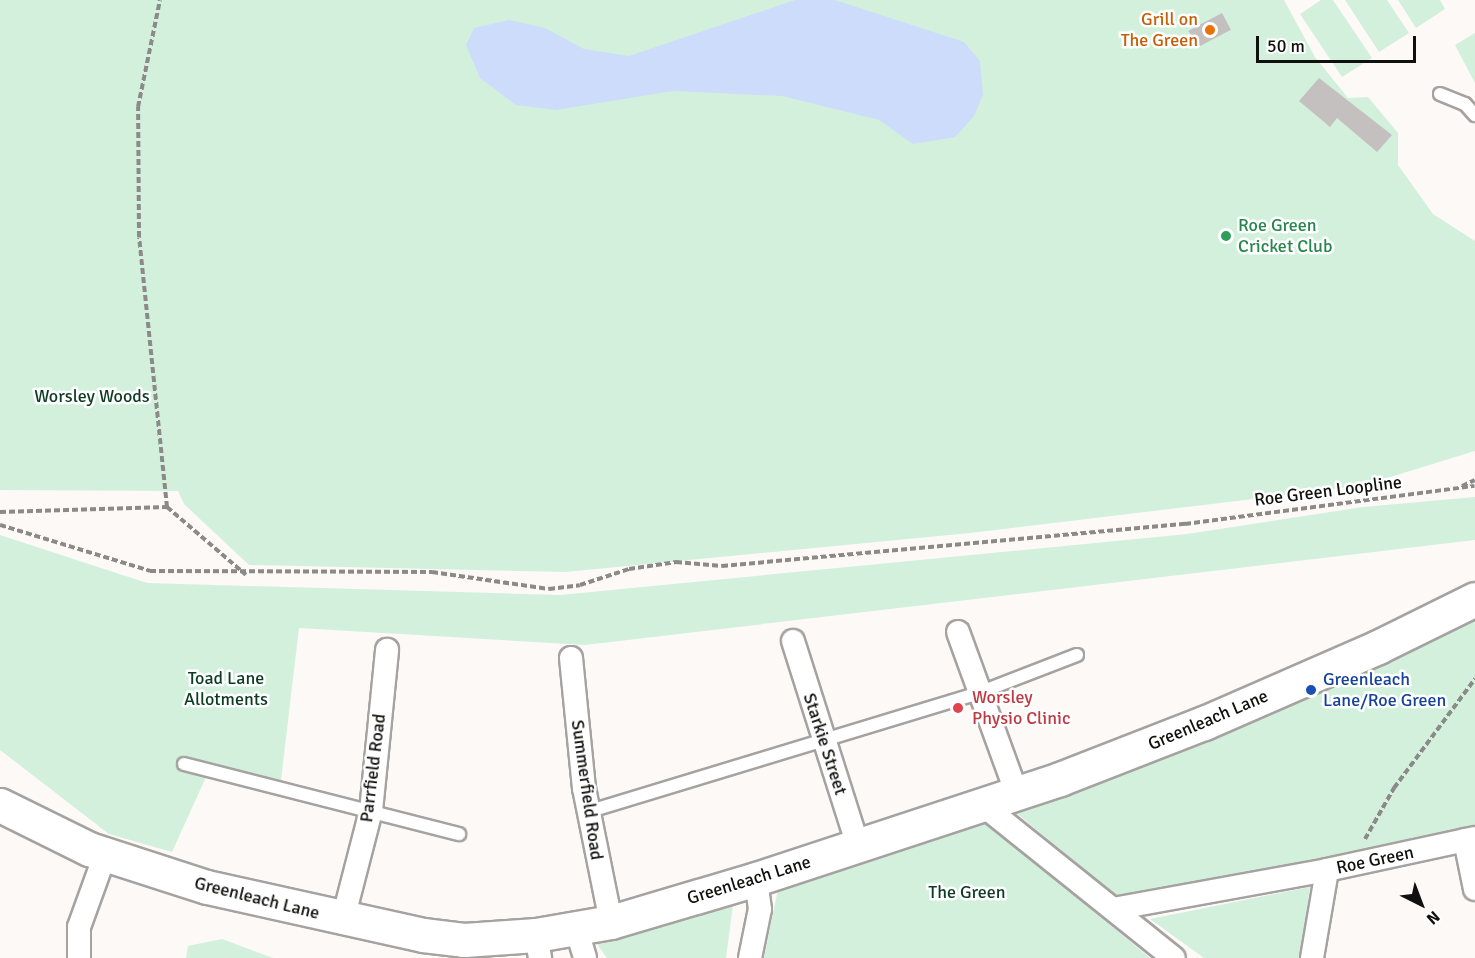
<!DOCTYPE html>
<html>
<head>
<meta charset="utf-8">
<style>
  body { margin:0 }
  #map { position:relative; width:1475px; height:958px; overflow:hidden; background:#fcf9f6; font-family:Signika,sans-serif }
  div>[style] { position:absolute }
  .green>* { inset:0; background:#d3f0dd }
  .water>* { inset:0; background:#ccdcfa }
  .building>* { inset:0; background:#c3c0bf; transform-origin:0 0 }
  .path>* { height:4px; margin-top:-2px; transform-origin:0; background:repeating-linear-gradient(90deg,#8b8a88 0 6px,transparent 0 9px) }
  .roads { filter:drop-shadow(2px 0 #a5a2a0) drop-shadow(-2px 0 #a5a2a0) drop-shadow(0 2px #a5a2a0) drop-shadow(0 -2px #a5a2a0) }
  .lane>* { height:12px; margin:-6px; padding:0 6px; transform-origin:6px; border-radius:6px; background:#fff }
  .street>* { height:22px; margin:-11px; padding:0 11px; transform-origin:11px; border-radius:11px; background:#fff }
  .secondary>* { height:33px; margin:-16.5px; padding:0 16.5px; transform-origin:16.5px; border-radius:16.5px; background:#fff }
  .dots>* { width:16px; height:16px; translate:-50% -50%; box-sizing:border-box; border:3px solid #fff; border-radius:50% }
  span { translate:-50% -50%; white-space:nowrap; text-align:center; line-height:1.15; -webkit-text-stroke:5px #fff; paint-order:stroke }
  .food-label { font-size:18px; color:#c56008 }
  .right { translate:-100% -50%; text-align:right }
  .leisure-label { font-size:18px; color:#27864d }
  .left { translate:0 -50%; text-align:left }
  .park-label { font-size:18px; color:#0c3d24 }
  .street-label { font-size:18px; color:#10100f }
  .transit-label { font-size:18px; color:#164399 }
  .health-label { font-size:18px; color:#be3a42 }
  .north { position:absolute; left:1391px; top:874px; width:60px; height:60px; -webkit-text-stroke:4px #fff; paint-order:stroke; rotate:138deg; font-size:16px; font-weight:700; line-height:24px; text-align:center; color:#10100f }
  .north::after { content:''; display:block; margin:auto; width:21px; height:27px; background:#10100f; clip-path:polygon(50% 0,100% 100%,50% 72%,0 100%) }
  .scale { position:absolute; left:1256px; top:36px; width:160px; height:27px; box-sizing:border-box; border:3px solid #10100f; border-top:0; padding-left:8px; font-size:18px; line-height:21px; white-space:nowrap; color:#10100f; -webkit-text-stroke:4px #fff; paint-order:stroke }
</style>
</head>
<body>
<div id="map">
  <div class="green">
    <i style="clip-path:polygon(0 0,1284px 0,1315px 57px,1348px 98px,1368px 97px,1398px 133px,1398px 165px,1433px 214px,1475px 241px,1475px 451px,1361px 486px,970px 533px,565px 572px,249px 565px,184px 504px,178px 491px,0 490px)"></i>
    <i style="clip-path:polygon(1321px 0,1333px 0,1372px 58px,1342px 77px,1300px 14px)"></i>
    <i style="clip-path:polygon(1345px 0,1387px 0,1409px 33px,1379px 52px)"></i>
    <i style="clip-path:polygon(1398px 0,1440px 0,1445px 9px,1416px 28px)"></i>
    <i style="clip-path:polygon(1475px 33px,1475px 83px,1455px 45px)"></i>
    <i style="clip-path:polygon(1475px 497px,1475px 540px,585px 645px,299px 628px,281px 780px,211px 766px,172px 852px,109px 834px,0 750px,0 535px,147px 583px,560px 595px,1187px 534px,1363px 507px)"></i>
    <i style="clip-path:polygon(1475px 616px,1475px 827px,1119px 898px,1015px 812px)"></i>
    <i style="clip-path:polygon(981px 818px,1150px 958px,764px 958px,779px 884px)"></i>
    <i style="clip-path:polygon(1310px 887px,1300px 958px,1204px 958px,1150px 919px)"></i>
    <i style="clip-path:polygon(734px 897px,726px 958px,607px 958px,592px 937px)"></i>
    <i style="clip-path:polygon(222px 939px,273px 958px,186px 958px,188px 946px)"></i>
  </div>
  <div class="water">
    <i style="clip-path:polygon(795px 0,835px 0,964px 42px,980px 61px,983px 95px,974px 116px,955px 137px,913px 144px,879px 120px,782px 96px,673px 91px,556px 110px,516px 105px,480px 78px,466px 45px,474px 28px,509px 20px,545px 28px,584px 49px,629px 56px)"></i>
  </div>
  <div class="building">
    <i style="left:1222px;top:13px;width:19px;height:38px;rotate:62deg"></i>
    <i style="clip-path:polygon(1319px 78px,1392px 135px,1377px 152px,1337px 118px,1330px 127px,1299px 101px)"></i>
  </div>
  <div class="path">
    <i style="left:1462px;top:486px;width:14px;rotate:-25deg"></i>
    <i style="left:167px;top:507px;width:104px;rotate:40.7deg"></i>
    <i style="left:0;top:512px;width:167px;rotate:-1.7deg"></i>
    <i style="left:167px;top:507px;width:271px;rotate:-95.9deg"></i>
    <i style="left:139px;top:237px;width:130px;rotate:-90.4deg"></i>
    <i style="left:138px;top:107px;width:109px;rotate:-78.4deg"></i>
    <i style="left:0;top:525px;width:157px;rotate:17deg"></i>
    <i style="left:150px;top:571px;width:282px;rotate:0.2deg"></i>
    <i style="left:432px;top:572px;width:118px;rotate:8.3deg"></i>
    <i style="left:549px;top:589px;width:31px;rotate:-7deg"></i>
    <i style="left:580px;top:585px;width:52px;rotate:-18.1deg"></i>
    <i style="left:629px;top:569px;width:48px;rotate:-8.5deg"></i>
    <i style="left:676px;top:562px;width:46px;rotate:5deg"></i>
    <i style="left:722px;top:566px;width:465px;rotate:-5.2deg"></i>
    <i style="left:1185px;top:524px;width:292px;rotate:-7.5deg"></i>
    <i style="left:1365px;top:839px;width:59px;rotate:-60.4deg"></i>
    <i style="left:1394px;top:788px;width:136px;rotate:-53.4deg"></i>
  </div>
  <div class="roads">
    <div class="lane">
      <i style="left:1440px;top:94px;width:27px;rotate:22deg"></i>
      <i style="left:1465px;top:104px;width:15px;rotate:48deg"></i>
      <i style="left:184px;top:764px;width:284px;rotate:14.3deg"></i>
      <i style="left:587px;top:812px;width:412px;rotate:-16.9deg"></i>
      <i style="left:981px;top:692px;width:103px;rotate:-21.1deg"></i>
    </div>
    <div class="street">
      <i style="left:958px;top:632px;width:172px;rotate:70deg"></i>
      <i style="left:793px;top:641px;width:215px;rotate:72.4deg"></i>
      <i style="left:571px;top:658px;width:131px;rotate:84.3deg"></i>
      <i style="left:584px;top:788px;width:137px;rotate:78.6deg"></i>
      <i style="left:984px;top:806px;width:243px;rotate:38.7deg"></i>
      <i style="left:1465px;top:840px;width:50px;rotate:78.5deg"></i>
      <i style="left:1113px;top:909px;width:218px;rotate:-10.3deg"></i>
      <i style="left:343px;top:919px;width:112px;rotate:-75.5deg"></i>
      <i style="left:371px;top:811px;width:162px;rotate:-84.3deg"></i>
      <i style="left:576px;top:928px;width:31px;rotate:73deg"></i>
      <i style="left:536px;top:935px;width:23px;rotate:80deg"></i>
      <i style="left:79px;top:958px;width:31px;rotate:-90deg"></i>
      <i style="left:79px;top:927px;width:77px;rotate:-70.1deg"></i>
      <i style="left:750px;top:958px;width:50px;rotate:-78.5deg"></i>
      <i style="left:760px;top:909px;width:30px;rotate:-98deg"></i>
      <i style="left:1312px;top:958px;width:89px;rotate:-80.3deg"></i>
      <i style="left:1327px;top:870px;width:151px;rotate:-12.2deg"></i>
    </div>
    <div class="secondary">
      <i style="left:0;top:805px;width:99px;rotate:26.3deg"></i>
      <i style="left:89px;top:849px;width:124px;rotate:17.9deg"></i>
      <i style="left:207px;top:887px;width:221px;rotate:12.5deg"></i>
      <i style="left:423px;top:935px;width:41px;rotate:7deg"></i>
      <i style="left:464px;top:940px;width:72px;rotate:-4deg"></i>
      <i style="left:536px;top:935px;width:76px;rotate:-9.8deg"></i>
      <i style="left:611px;top:922px;width:151px;rotate:-16.5deg"></i>
      <i style="left:756px;top:879px;width:320px;rotate:-18.2deg"></i>
      <i style="left:1060px;top:779px;width:155px;rotate:-21.3deg"></i>
      <i style="left:1204px;top:723px;width:190px;rotate:-23.6deg"></i>
      <i style="left:1378px;top:647px;width:108px;rotate:-26.3deg"></i>
    </div>
  </div>
  <div class="dots">
    <i style="left:1210px;top:30px;background:#e8710a"></i>
    <i style="left:1226px;top:236px;background:#2e9e5b"></i>
    <i style="left:1311px;top:690px;background:#1a4fb4"></i>
    <i style="left:958px;top:708px;background:#e0444e"></i>
  </div>
  <div class="food-label">
    <span class="right" style="left:1198px;top:30px">Grill on<br>The Green</span>
  </div>
  <div class="leisure-label">
    <span class="left" style="left:1238px;top:236px">Roe Green<br>Cricket Club</span>
  </div>
  <div class="park-label">
    <span style="left:92px;top:396px">Worsley Woods</span>
    <span style="left:226px;top:689px">Toad Lane<br>Allotments</span>
    <span style="left:967px;top:892px">The Green</span>
  </div>
  <div class="street-label">
    <span style="left:1328px;top:491px;rotate:-7deg">Roe Green Loopline</span>
    <span style="left:1208px;top:720px;rotate:-23deg">Greenleach Lane</span>
    <span style="left:825px;top:744px;rotate:72deg">Starkie Street</span>
    <span style="left:373px;top:768px;rotate:-83deg">Parrfield Road</span>
    <span style="left:587px;top:790px;rotate:82deg">Summerfield Road</span>
    <span style="left:1375px;top:860px;rotate:-12deg">Roe Green</span>
    <span style="left:749px;top:880px;rotate:-17deg">Greenleach Lane</span>
    <span style="left:257px;top:898px;rotate:14deg">Greenleach Lane</span>
  </div>
  <div class="transit-label">
    <span class="left" style="left:1323px;top:690px">Greenleach<br>Lane/Roe Green</span>
  </div>
  <div class="health-label">
    <span class="left" style="left:972px;top:708px">Worsley<br>Physio Clinic</span>
  </div>
  <div class="north">N</div>
  <div class="scale">50 m</div>
</div>
</body>
</html>
